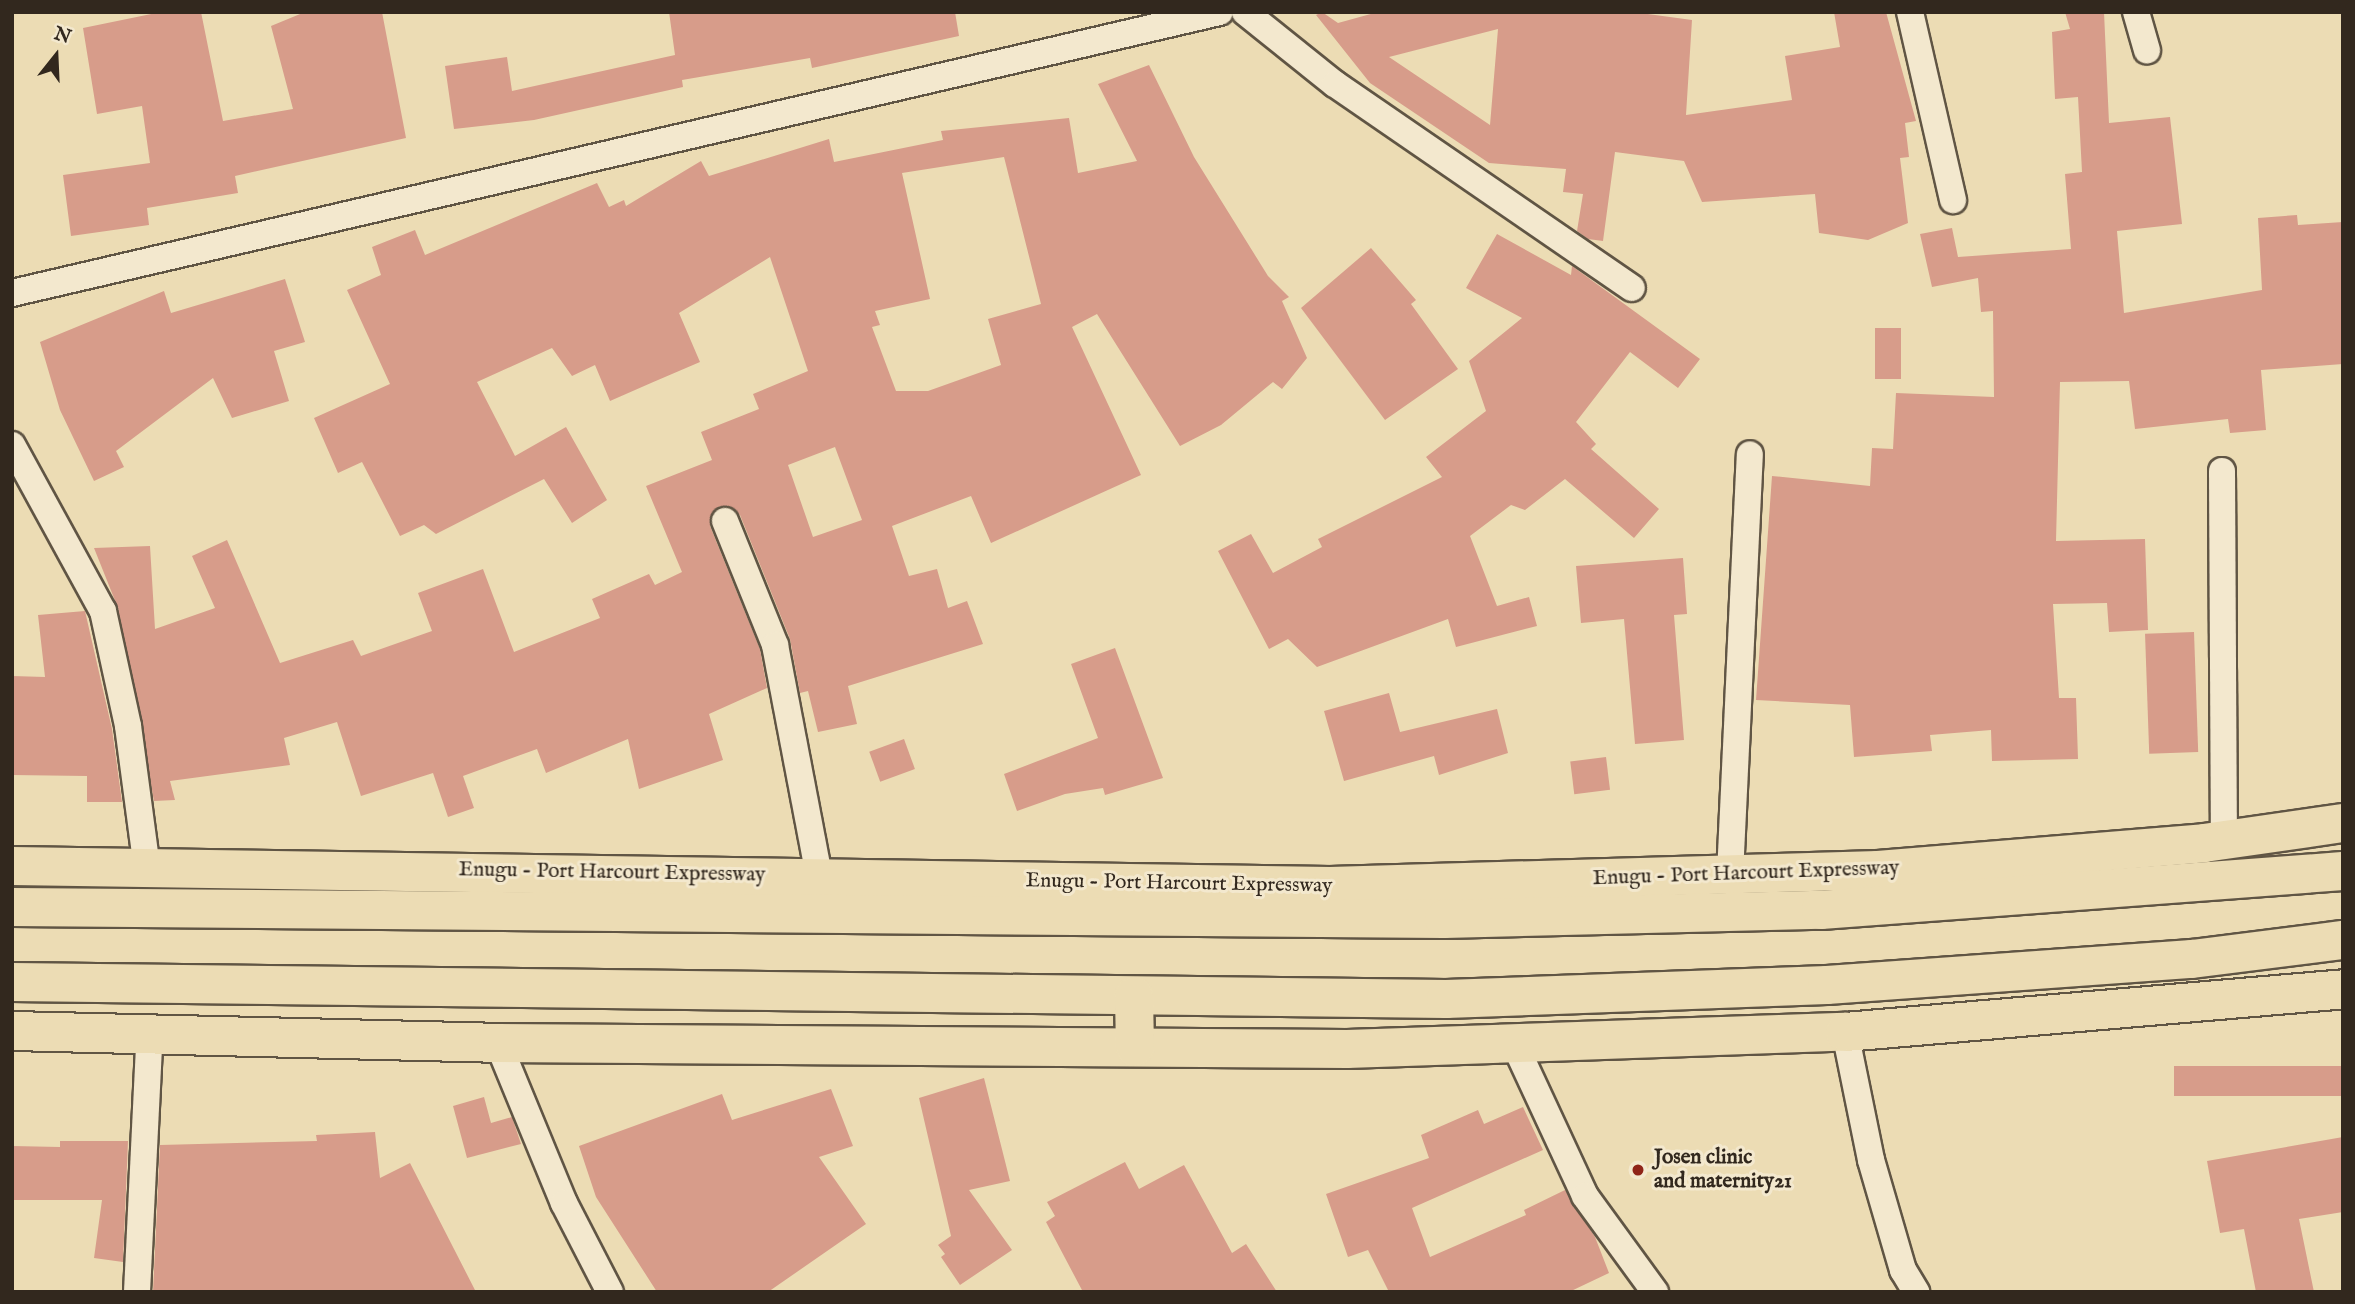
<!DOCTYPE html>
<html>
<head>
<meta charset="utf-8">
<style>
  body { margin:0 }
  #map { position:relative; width:2355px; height:1304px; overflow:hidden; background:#ecdcb4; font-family:"IM FELL English",serif }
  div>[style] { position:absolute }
  .building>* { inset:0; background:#d79c8a; transform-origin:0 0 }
  .roads { filter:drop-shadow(2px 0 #605544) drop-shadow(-2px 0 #605544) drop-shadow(0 2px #605544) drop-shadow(0 -2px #605544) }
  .minor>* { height:26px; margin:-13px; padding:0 13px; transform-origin:13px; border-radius:13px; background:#f3e8ce }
  .primary>* { height:38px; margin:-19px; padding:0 19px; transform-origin:19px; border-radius:19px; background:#ecdcb4 }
  .trunk>* { height:38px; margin:-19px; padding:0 19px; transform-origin:19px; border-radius:19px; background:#ecdcb4 }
  .dots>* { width:19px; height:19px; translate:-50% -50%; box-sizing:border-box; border:4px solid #f3e8ce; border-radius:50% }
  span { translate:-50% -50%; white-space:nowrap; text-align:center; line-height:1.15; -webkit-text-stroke:6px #f3e8ce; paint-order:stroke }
  .street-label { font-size:21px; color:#32281e }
  .poi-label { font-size:21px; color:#32281e; font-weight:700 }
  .left { translate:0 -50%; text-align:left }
  .frame { position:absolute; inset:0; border:14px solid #32281e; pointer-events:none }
  .north { position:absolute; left:21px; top:21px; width:70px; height:70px; -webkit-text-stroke:5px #f3e8ce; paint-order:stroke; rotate:18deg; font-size:19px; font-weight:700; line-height:28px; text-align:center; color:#32281e }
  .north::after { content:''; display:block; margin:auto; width:24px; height:32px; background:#32281e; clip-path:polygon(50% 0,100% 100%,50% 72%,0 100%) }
</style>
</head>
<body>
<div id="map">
  <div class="building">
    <i style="clip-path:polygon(161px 12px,201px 12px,223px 121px,293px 109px,271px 26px,305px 12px,382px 12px,406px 138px,235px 176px,238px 193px,147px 208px,149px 225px,71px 236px,63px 175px,150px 163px,142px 106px,97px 114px,83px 28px)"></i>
    <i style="clip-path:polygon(669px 12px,955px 12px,959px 36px,812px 68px,810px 58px,682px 80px,683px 87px,534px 120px,454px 129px,445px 66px,507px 57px,512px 91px,675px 55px)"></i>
    <i style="clip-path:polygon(evenodd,1322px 12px,1338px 23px,1378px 12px,1633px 12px,1692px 20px,1686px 115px,1792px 100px,1785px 56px,1840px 47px,1834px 12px,1886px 12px,1916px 121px,1905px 123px,1909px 157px,1900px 158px,1908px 223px,1868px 240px,1819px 233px,1815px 194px,1702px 202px,1684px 161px,1615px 152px,1603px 241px,1588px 239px,1577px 231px,1583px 194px,1563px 192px,1566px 169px,1489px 163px,1370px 83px,1316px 15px,1322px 12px,1498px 29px,1490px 125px,1389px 57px,1498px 29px)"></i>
    <i style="clip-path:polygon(2065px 12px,2104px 12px,2109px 123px,2170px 117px,2182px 224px,2117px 231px,2124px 313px,2262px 290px,2258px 218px,2297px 215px,2298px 225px,2343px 222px,2343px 364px,2261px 370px,2266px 430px,2230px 433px,2228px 419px,2135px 429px,2129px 381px,2060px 382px,2056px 541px,2145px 539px,2148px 630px,2109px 632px,2107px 603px,2053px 604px,2059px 698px,2076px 698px,2078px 759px,1992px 761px,1991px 730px,1930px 735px,1932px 751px,1854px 757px,1850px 705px,1756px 700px,1772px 476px,1870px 486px,1872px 448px,1893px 449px,1896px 393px,1994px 397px,1993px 311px,1981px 312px,1978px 278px,1932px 287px,1920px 234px,1952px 228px,1958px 257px,2071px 249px,2065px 174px,2082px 172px,2078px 97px,2055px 99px,2052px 32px,2070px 29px)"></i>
    <i style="clip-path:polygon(evenodd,1149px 65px,1194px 157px,1268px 276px,1289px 297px,1282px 301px,1307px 358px,1282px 389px,1273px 382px,1221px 425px,1180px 446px,1097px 314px,1072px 327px,1141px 475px,991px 543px,971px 496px,892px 526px,909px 576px,937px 569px,948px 608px,967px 601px,983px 644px,848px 686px,857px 724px,818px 732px,808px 691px,800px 693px,790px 639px,740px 515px,720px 506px,710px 526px,760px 649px,767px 688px,709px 714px,723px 760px,639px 789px,628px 739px,546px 773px,537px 749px,463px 776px,474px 808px,448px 817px,433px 773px,361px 796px,337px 722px,284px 738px,290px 765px,170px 781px,175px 800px,154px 801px,118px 608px,94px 548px,150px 546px,155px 629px,215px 608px,192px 556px,227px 540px,280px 663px,353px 640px,361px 656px,432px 631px,418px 593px,483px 569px,514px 652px,600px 618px,592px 599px,649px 574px,655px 585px,682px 572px,646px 486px,712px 460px,701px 432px,759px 409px,753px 394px,808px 371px,770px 257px,679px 313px,700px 362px,651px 383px,610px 401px,595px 365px,572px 376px,552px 348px,477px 382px,515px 456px,566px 427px,607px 500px,572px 523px,544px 479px,436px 534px,424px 525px,400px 536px,362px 462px,338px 473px,314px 418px,390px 384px,347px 290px,381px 275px,372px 247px,415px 230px,425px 255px,597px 183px,609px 207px,624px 200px,626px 206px,701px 161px,709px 176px,829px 139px,834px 162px,943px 140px,941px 131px,1069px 118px,1078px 173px,1137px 161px,1098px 84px,1149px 65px,1004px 157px,1041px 304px,988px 319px,1001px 365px,928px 391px,896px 391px,872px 327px,880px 325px,875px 311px,930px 299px,902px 173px,1004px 157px,1149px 65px,835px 447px,862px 520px,813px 537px,788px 465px,835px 447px)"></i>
    <i style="clip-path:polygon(1497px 234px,1571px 275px,1572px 266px,1700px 359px,1678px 388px,1630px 352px,1576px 422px,1596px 444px,1591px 449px,1659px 509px,1634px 538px,1565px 479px,1525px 510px,1511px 505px,1470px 536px,1497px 606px,1529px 597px,1537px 626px,1456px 647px,1448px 619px,1317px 667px,1288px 639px,1269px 649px,1218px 551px,1251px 534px,1273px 573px,1322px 547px,1318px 539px,1442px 477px,1426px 457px,1486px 411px,1469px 361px,1522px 318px,1466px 288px)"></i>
    <i style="clip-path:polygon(1371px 248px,1416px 300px,1411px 304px,1458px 369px,1385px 420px,1301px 308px)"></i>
    <i style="clip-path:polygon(285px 279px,305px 342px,274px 351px,289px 401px,232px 418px,213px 378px,116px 451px,124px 467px,94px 481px,60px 410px,40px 342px,164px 291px,171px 313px)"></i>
    <i style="left:1875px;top:328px;width:26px;height:51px"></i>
    <i style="clip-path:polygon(1683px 558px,1687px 614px,1674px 615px,1684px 740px,1635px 744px,1624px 619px,1581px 623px,1576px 566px)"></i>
    <i style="clip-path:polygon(85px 611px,112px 729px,122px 802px,87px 802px,87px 776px,12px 775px,12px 676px,45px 677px,38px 615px)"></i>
    <i style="left:2194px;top:632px;width:120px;height:49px;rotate:88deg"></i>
    <i style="clip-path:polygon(1115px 648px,1163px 778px,1105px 795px,1103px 788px,1065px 794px,1017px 811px,1004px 774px,1098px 738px,1071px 664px)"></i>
    <i style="clip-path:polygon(1389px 693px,1400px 732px,1497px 709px,1508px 753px,1439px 775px,1434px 756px,1344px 781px,1324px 711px)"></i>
    <i style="left:904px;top:739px;width:32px;height:37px;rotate:70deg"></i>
    <i style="left:1606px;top:757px;width:33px;height:36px;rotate:83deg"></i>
    <i style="left:2343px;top:1066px;width:30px;height:169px;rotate:90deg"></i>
    <i style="clip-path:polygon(984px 1078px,1010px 1181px,969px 1190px,1012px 1250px,960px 1285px,941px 1257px,945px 1254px,938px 1245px,951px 1236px,919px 1098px)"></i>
    <i style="clip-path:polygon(831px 1089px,853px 1146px,819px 1157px,866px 1224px,768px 1292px,657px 1292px,596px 1197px,579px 1146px,722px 1094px,732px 1120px)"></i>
    <i style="clip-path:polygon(484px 1097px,491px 1123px,512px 1117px,521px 1144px,467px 1158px,453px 1106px)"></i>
    <i style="clip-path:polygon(1523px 1107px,1543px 1150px,1412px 1208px,1430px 1257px,1526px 1215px,1524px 1210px,1565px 1190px,1595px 1237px,1609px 1273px,1569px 1292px,1389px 1292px,1368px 1250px,1348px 1257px,1326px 1194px,1429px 1158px,1421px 1135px,1478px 1110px,1484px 1124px)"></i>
    <i style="clip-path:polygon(375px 1132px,380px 1178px,410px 1163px,476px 1292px,153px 1292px,160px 1145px,317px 1141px,316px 1135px)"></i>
    <i style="clip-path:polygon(2343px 1137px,2343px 1212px,2299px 1219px,2314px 1292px,2256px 1292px,2244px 1229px,2220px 1233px,2207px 1161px)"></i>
    <i style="clip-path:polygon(60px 1141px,128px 1141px,123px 1262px,94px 1258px,102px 1200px,12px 1200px,12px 1146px,60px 1147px)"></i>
    <i style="clip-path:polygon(1125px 1162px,1139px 1189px,1184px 1165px,1232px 1253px,1246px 1244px,1277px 1292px,1083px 1292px,1046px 1222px,1055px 1216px,1047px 1202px)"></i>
  </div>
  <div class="roads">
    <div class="minor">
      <i style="left:1245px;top:12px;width:115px;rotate:38.7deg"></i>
      <i style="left:1335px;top:84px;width:360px;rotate:34.5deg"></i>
      <i style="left:1910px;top:12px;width:193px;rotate:77.1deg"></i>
      <i style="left:2136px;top:12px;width:40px;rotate:74deg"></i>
      <i style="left:12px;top:293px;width:1240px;rotate:-13.1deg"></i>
      <i style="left:12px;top:445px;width:189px;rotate:61.3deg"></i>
      <i style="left:103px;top:611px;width:118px;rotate:77.7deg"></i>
      <i style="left:128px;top:726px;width:143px;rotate:82.4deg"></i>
      <i style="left:2222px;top:471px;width:369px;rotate:89.7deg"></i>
      <i style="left:725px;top:521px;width:134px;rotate:68deg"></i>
      <i style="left:775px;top:645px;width:234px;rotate:79.2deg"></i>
      <i style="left:1730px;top:875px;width:421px;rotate:-87.3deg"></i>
      <i style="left:1845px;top:1032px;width:131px;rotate:78.5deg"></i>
      <i style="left:1871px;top:1160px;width:115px;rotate:73.8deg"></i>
      <i style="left:1903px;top:1270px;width:26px;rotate:59deg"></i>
      <i style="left:498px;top:1043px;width:173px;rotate:67.6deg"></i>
      <i style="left:564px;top:1203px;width:100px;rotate:62.7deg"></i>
      <i style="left:1515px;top:1045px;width:166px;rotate:65.1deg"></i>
      <i style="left:1585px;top:1196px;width:119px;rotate:53.9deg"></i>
      <i style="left:137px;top:1292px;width:262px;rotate:-87.2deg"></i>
    </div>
    <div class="primary">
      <i style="left:12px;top:866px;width:1318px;rotate:0.87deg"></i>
      <i style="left:1330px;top:886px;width:548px;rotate:-1.67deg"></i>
      <i style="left:1878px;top:870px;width:327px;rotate:-4.7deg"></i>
      <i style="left:2204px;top:843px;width:140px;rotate:-8.2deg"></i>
      <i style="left:12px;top:1031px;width:486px;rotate:1.4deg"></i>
      <i style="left:498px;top:1043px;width:849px;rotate:0.4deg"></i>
      <i style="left:1347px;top:1049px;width:498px;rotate:-2deg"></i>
      <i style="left:1845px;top:1032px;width:500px;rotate:-4.9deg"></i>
    </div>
    <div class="trunk">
      <i style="left:12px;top:907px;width:1432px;rotate:0.48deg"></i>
      <i style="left:1444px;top:919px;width:377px;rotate:-1.4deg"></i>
      <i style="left:1821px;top:910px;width:523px;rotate:-4.27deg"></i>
      <i style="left:12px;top:982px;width:1434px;rotate:0.68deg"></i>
      <i style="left:1446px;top:999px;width:381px;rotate:-2.1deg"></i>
      <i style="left:1827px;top:985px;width:366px;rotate:-4.1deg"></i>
      <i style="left:2192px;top:959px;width:152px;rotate:-7.2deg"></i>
      <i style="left:1134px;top:996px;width:51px;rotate:88.9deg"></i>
    </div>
  </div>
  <div class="dots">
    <i style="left:1638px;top:1170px;background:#8f2418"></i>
  </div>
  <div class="street-label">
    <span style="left:612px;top:873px;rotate:1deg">Enugu - Port Harcourt Expressway</span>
    <span style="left:1746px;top:874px;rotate:-2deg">Enugu - Port Harcourt Expressway</span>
    <span style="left:1179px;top:884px;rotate:1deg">Enugu - Port Harcourt Expressway</span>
  </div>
  <div class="poi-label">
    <span class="left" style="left:1654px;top:1170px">Josen clinic<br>and maternity21</span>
  </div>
  <div class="frame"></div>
  <div class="north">N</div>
</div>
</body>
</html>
